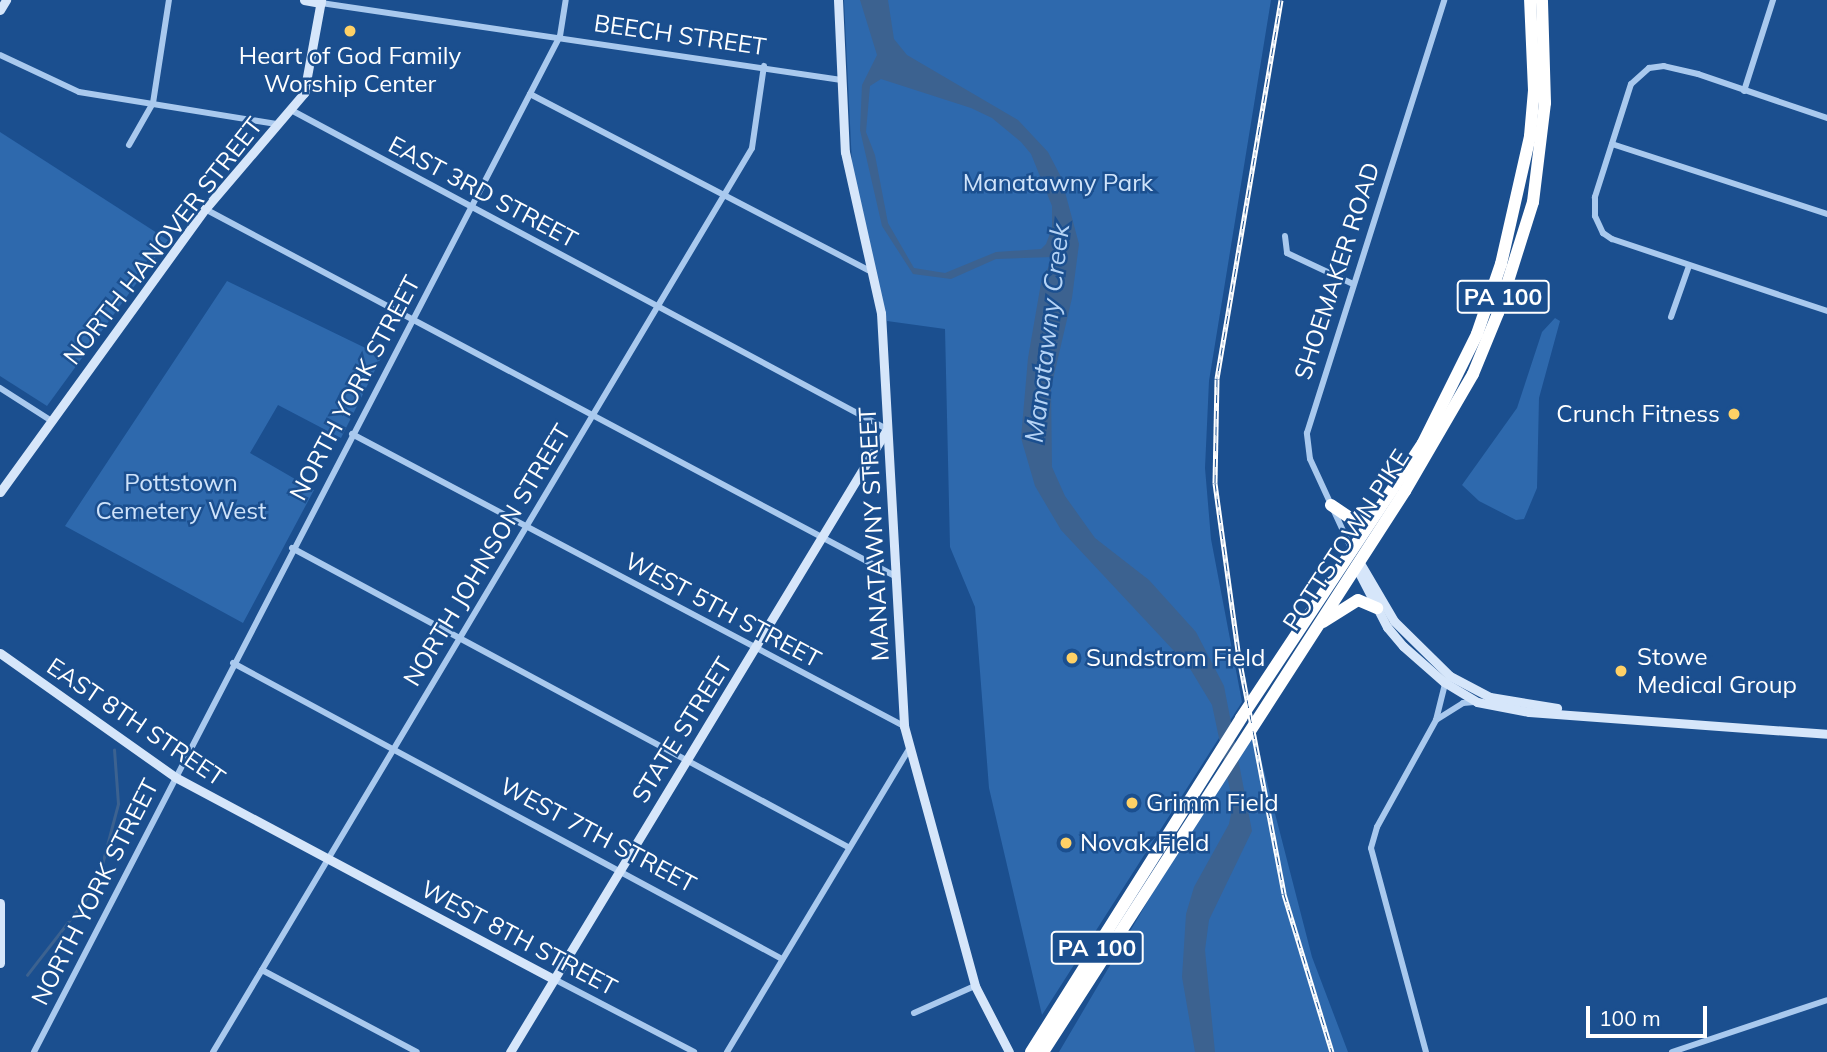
<!DOCTYPE html>
<html>
<head>
<meta charset="utf-8">
<style>
  body { margin:0 }
  #map { position:relative; width:1827px; height:1052px; overflow:hidden; background:#1b4f8f; font-family:Mulish,sans-serif }
  div>[style] { position:absolute }
  .green>* { inset:0; background:#2e69ad }
  .water>* { inset:0; background:#3c6290 }
  .stream>* { height:2.5px; margin:-1.25px; padding:0 1.25px; transform-origin:1.25px; border-radius:1.25px; background:#3c6290 }
  .street>* { height:6px; margin:-3px; padding:0 3px; transform-origin:3px; border-radius:3px; background:#a9c9ee }
  .secondary>* { height:9px; margin:-4.5px; padding:0 4.5px; transform-origin:4.5px; border-radius:4.5px; background:#d6e6fa }
  .highway>* { height:12px; margin:-6px; padding:0 6px; transform-origin:6px; border-radius:6px; background:#fff }
  .rail>* { height:5px; margin-top:-2.5px; transform-origin:0; background:repeating-linear-gradient(90deg,#1b4f8f 0 8px,#fff 0 16px); box-sizing:border-box; border-block:2px solid #fff }
  .dots>* { width:19px; height:19px; translate:-50% -50%; box-sizing:border-box; border:4px solid #1b4f8f; border-radius:50% }
  span { translate:-50% -50%; white-space:nowrap; text-align:center; line-height:1.15; -webkit-text-stroke:5px #1b4f8f; paint-order:stroke }
  .shield-label span { padding:2px 5px; background:#1b4f8f; border:2px solid; border-radius:5px; -webkit-text-stroke-width:0 }
  .shield-label { font-size:23px; color:#fff; font-weight:700 }
  .street-label { font-size:24px; color:#fff }
  .poi-label { font-size:24px; color:#fff }
  .right { translate:-100% -50%; text-align:right }
  .left { translate:0 -50%; text-align:left }
  .park-label { font-size:24px; color:#cfe3fa }
  .water-label { font-size:26px; color:#b5d3f5; font-style:italic }
  .scale { position:absolute; left:1586px; top:1006px; width:121px; height:32px; box-sizing:border-box; border:4px solid #fff; border-top:0; padding-left:9px; font-size:21px; line-height:24px; white-space:nowrap; color:#fff; -webkit-text-stroke:5px #1b4f8f; paint-order:stroke }
</style>
</head>
<body>
<div id="map">
  <div class="green">
    <i style="clip-path:polygon(844px 0,1271px 0,1209px 381px,1205px 468px,1211px 539px,1242px 702px,1042px 1015px,989px 788px,975px 607px,950px 547px,945px 329px,887px 321px,852px 165px)"></i>
    <i style="clip-path:polygon(0 132px,168px 240px,47px 406px,0 376px)"></i>
    <i style="clip-path:polygon(227px 281px,382px 356px,341px 438px,278px 405px,250px 453px,314px 490px,243px 623px,65px 526px)"></i>
    <i style="clip-path:polygon(1555px 318px,1560px 321px,1539px 398px,1537px 488px,1524px 519px,1516px 520px,1479px 501px,1462px 485px,1517px 408px,1542px 332px)"></i>
    <i style="clip-path:polygon(1252px 724px,1312px 957px,1348px 1052px,1059px 1052px)"></i>
  </div>
  <div class="water">
    <i style="clip-path:polygon(evenodd,860px 0,888px 0,894px 39px,907px 55px,1018px 120px,1048px 152px,1061px 177px,1079px 244px,1072px 298px,1051px 388px,1052px 467px,1065px 496px,1095px 538px,1149px 580px,1196px 632px,1224px 686px,1252px 831px,1209px 920px,1205px 950px,1215px 1052px,1195px 1052px,1182px 977px,1186px 914px,1194px 887px,1229px 824px,1233px 804px,1212px 705px,1189px 667px,1061px 530px,1035px 486px,1021px 438px,1028px 358px,1041px 283px,1053px 257px,996px 259px,951px 279px,913px 274px,882px 226px,860px 130px,862px 85px,877px 55px,860px 0,881px 79px,971px 108px,992px 118px,1021px 142px,1031px 154px,1052px 206px,1052px 228px,1046px 244px,1041px 249px,996px 252px,945px 273px,914px 268px,888px 223px,875px 155px,866px 132px,870px 86px,881px 79px)"></i>
  </div>
  <div class="stream">
    <i style="left:27px;top:975px;width:96px;rotate:-52.2deg"></i>
    <i style="left:86px;top:899px;width:30px;rotate:-63deg"></i>
    <i style="left:100px;top:872px;width:70px;rotate:-75.2deg"></i>
    <i style="left:118px;top:804px;width:54px;rotate:-94.2deg"></i>
  </div>
  <div class="street">
    <i style="left:321px;top:3px;width:526px;rotate:8.42deg"></i>
    <i style="left:0;top:55px;width:87px;rotate:25.1deg"></i>
    <i style="left:79px;top:92px;width:200px;rotate:9.2deg"></i>
    <i style="left:1744px;top:91px;width:96px;rotate:-72.3deg"></i>
    <i style="left:530px;top:94px;width:386px;rotate:27.5deg"></i>
    <i style="left:291px;top:110px;width:676px;rotate:28.16deg"></i>
    <i style="left:1827px;top:118px;width:136px;rotate:-161.2deg"></i>
    <i style="left:1698px;top:74px;width:35px;rotate:-167deg"></i>
    <i style="left:1664px;top:66px;width:15px;rotate:172deg"></i>
    <i style="left:1649px;top:68px;width:24px;rotate:138deg"></i>
    <i style="left:1631px;top:84px;width:119px;rotate:107.7deg"></i>
    <i style="left:1595px;top:197px;width:19px;rotate:90deg"></i>
    <i style="left:1595px;top:216px;width:19px;rotate:65deg"></i>
    <i style="left:1603px;top:233px;width:11px;rotate:34deg"></i>
    <i style="left:1612px;top:239px;width:227px;rotate:18.5deg"></i>
    <i style="left:1612px;top:144px;width:226px;rotate:18deg"></i>
    <i style="left:129px;top:145px;width:48px;rotate:-60.3deg"></i>
    <i style="left:153px;top:103px;width:104px;rotate:-81.2deg"></i>
    <i style="left:205px;top:209px;width:782px;rotate:28.01deg"></i>
    <i style="left:1285px;top:236px;width:17px;rotate:83deg"></i>
    <i style="left:1287px;top:253px;width:73px;rotate:25.2deg"></i>
    <i style="left:1671px;top:317px;width:54px;rotate:-70.6deg"></i>
    <i style="left:0;top:388px;width:59px;rotate:32.6deg"></i>
    <i style="left:352px;top:434px;width:624px;rotate:27.88deg"></i>
    <i style="left:292px;top:548px;width:631px;rotate:28.27deg"></i>
    <i style="left:1351px;top:548px;width:98px;rotate:-114.7deg"></i>
    <i style="left:1310px;top:459px;width:26px;rotate:-97deg"></i>
    <i style="left:1307px;top:433px;width:454px;rotate:-72.4deg"></i>
    <i style="left:233px;top:663px;width:624px;rotate:28.33deg"></i>
    <i style="left:1436px;top:720px;width:32px;rotate:-32deg"></i>
    <i style="left:1463px;top:703px;width:11px;rotate:-5deg"></i>
    <i style="left:262px;top:970px;width:175px;rotate:27.9deg"></i>
    <i style="left:554px;top:979px;width:158px;rotate:27.5deg"></i>
    <i style="left:914px;top:1013px;width:67px;rotate:-23.9deg"></i>
    <i style="left:34px;top:1052px;width:1144px;rotate:-62.63deg"></i>
    <i style="left:560px;top:36px;width:36px;rotate:-81deg"></i>
    <i style="left:213px;top:1052px;width:1052px;rotate:-59.19deg"></i>
    <i style="left:752px;top:148px;width:83px;rotate:-81.7deg"></i>
    <i style="left:727px;top:1052px;width:355px;rotate:-59deg"></i>
    <i style="left:1426px;top:1052px;width:211px;rotate:-105.1deg"></i>
    <i style="left:1371px;top:848px;width:22px;rotate:-74deg"></i>
    <i style="left:1377px;top:827px;width:122px;rotate:-61.1deg"></i>
    <i style="left:1436px;top:720px;width:41px;rotate:-76deg"></i>
    <i style="left:1672px;top:1052px;width:163px;rotate:-18.5deg"></i>
  </div>
  <div class="secondary">
    <i style="left:304px;top:0;width:17px;rotate:10deg"></i>
    <i style="left:838px;top:0;width:152px;rotate:87.4deg"></i>
    <i style="left:845px;top:152px;width:165px;rotate:77.4deg"></i>
    <i style="left:881px;top:313px;width:414px;rotate:86.8deg"></i>
    <i style="left:904px;top:726px;width:270px;rotate:74.7deg"></i>
    <i style="left:975px;top:986px;width:74px;rotate:62.7deg"></i>
    <i style="left:0;top:10px;width:12px;rotate:-59deg"></i>
    <i style="left:0;top:492px;width:349px;rotate:-54.1deg"></i>
    <i style="left:205px;top:209px;width:153px;rotate:-49.5deg"></i>
    <i style="left:304px;top:93px;width:95px;rotate:-79.6deg"></i>
    <i style="left:1360px;top:563px;width:67px;rotate:59.6deg"></i>
    <i style="left:1394px;top:621px;width:78px;rotate:44.5deg"></i>
    <i style="left:1450px;top:676px;width:45px;rotate:27.7deg"></i>
    <i style="left:1490px;top:697px;width:68px;rotate:9.3deg"></i>
    <i style="left:1355px;top:565px;width:70px;rotate:62.7deg"></i>
    <i style="left:1387px;top:627px;width:25px;rotate:50deg"></i>
    <i style="left:1403px;top:646px;width:55px;rotate:41.3deg"></i>
    <i style="left:1444px;top:682px;width:39px;rotate:31deg"></i>
    <i style="left:1477px;top:702px;width:53px;rotate:10.9deg"></i>
    <i style="left:1529px;top:712px;width:299px;rotate:4.2deg"></i>
    <i style="left:0;top:653px;width:214px;rotate:35.3deg"></i>
    <i style="left:175px;top:777px;width:429px;rotate:28.1deg"></i>
    <i style="left:0;top:903px;width:60px;rotate:90deg"></i>
    <i style="left:510px;top:1052px;width:726px;rotate:-58.81deg"></i>
  </div>
  <div class="highway">
    <i style="left:1331px;top:505px;width:25px;rotate:34deg"></i>
    <i style="left:1352px;top:519px;width:25px;rotate:-21deg"></i>
    <i style="left:1323px;top:622px;width:41px;rotate:-32.2deg"></i>
    <i style="left:1358px;top:600px;width:21px;rotate:23deg"></i>
    <i style="left:1031px;top:1052px;width:395px;rotate:-57.8deg"></i>
    <i style="left:1241px;top:718px;width:330px;rotate:-56.5deg"></i>
    <i style="left:1423px;top:443px;width:122px;rotate:-63.6deg"></i>
    <i style="left:1477px;top:334px;width:74px;rotate:-71.1deg"></i>
    <i style="left:1501px;top:264px;width:131px;rotate:-77.2deg"></i>
    <i style="left:1530px;top:136px;width:46px;rotate:-85deg"></i>
    <i style="left:1534px;top:90px;width:90px;rotate:-92.5deg"></i>
    <i style="left:1043px;top:1052px;width:668px;rotate:-57.17deg"></i>
    <i style="left:1405px;top:491px;width:135px;rotate:-59.8deg"></i>
    <i style="left:1473px;top:374px;width:66px;rotate:-67.7deg"></i>
    <i style="left:1498px;top:313px;width:116px;rotate:-72.5deg"></i>
    <i style="left:1533px;top:202px;width:100px;rotate:-83.1deg"></i>
    <i style="left:1545px;top:103px;width:103px;rotate:-91.7deg"></i>
  </div>
  <div class="rail">
    <i style="left:1281px;top:0;width:384px;rotate:99.6deg"></i>
    <i style="left:1217px;top:379px;width:104px;rotate:91.1deg"></i>
    <i style="left:1215px;top:483px;width:171px;rotate:82.2deg"></i>
    <i style="left:1238px;top:652px;width:246px;rotate:79.2deg"></i>
    <i style="left:1284px;top:894px;width:165px;rotate:73.1deg"></i>
  </div>
  <div class="dots">
    <i style="left:350px;top:31px;background:#ffd166"></i>
    <i style="left:1734px;top:414px;background:#ffd166"></i>
    <i style="left:1072px;top:658px;background:#ffd166"></i>
    <i style="left:1621px;top:671px;background:#ffd166"></i>
    <i style="left:1132px;top:803px;background:#ffd166"></i>
    <i style="left:1066px;top:843px;background:#ffd166"></i>
  </div>
  <div class="shield-label">
    <span style="left:1503px;top:297px">PA 100</span>
    <span style="left:1097px;top:948px">PA 100</span>
  </div>
  <div class="street-label">
    <span style="left:680px;top:35px;rotate:8deg">BEECH STREET</span>
    <span style="left:483px;top:192px;rotate:28deg">EAST 3RD STREET</span>
    <span style="left:163px;top:241px;rotate:-52deg">NORTH HANOVER STREET</span>
    <span style="left:1337px;top:271px;rotate:-72deg">SHOEMAKER ROAD</span>
    <span style="left:355px;top:388px;rotate:-62deg">NORTH YORK STREET</span>
    <span style="left:874px;top:534px;rotate:-93deg">MANATAWNY STREET</span>
    <span style="left:1346px;top:540px;rotate:-57deg">POTTSTOWN PIKE</span>
    <span style="left:487px;top:555px;rotate:-59deg">NORTH JOHNSON STREET</span>
    <span style="left:723px;top:610px;rotate:28deg">WEST 5TH STREET</span>
    <span style="left:136px;top:722px;rotate:34deg">EAST 8TH STREET</span>
    <span style="left:682px;top:730px;rotate:-58deg">STATE STREET</span>
    <span style="left:598px;top:835px;rotate:28deg">WEST 7TH STREET</span>
    <span style="left:95px;top:892px;rotate:-63deg">NORTH YORK STREET</span>
    <span style="left:519px;top:938px;rotate:28deg">WEST 8TH STREET</span>
  </div>
  <div class="poi-label">
    <span style="left:350px;top:70px">Heart of God Family<br>Worship Center</span>
    <span class="right" style="left:1720px;top:414px">Crunch Fitness</span>
    <span class="left" style="left:1637px;top:671px">Stowe<br>Medical Group</span>
    <span class="left" style="left:1086px;top:658px">Sundstrom Field</span>
    <span class="left" style="left:1146px;top:803px">Grimm Field</span>
    <span class="left" style="left:1080px;top:843px">Novak Field</span>
  </div>
  <div class="park-label">
    <span style="left:1058px;top:183px">Manatawny Park</span>
    <span style="left:181px;top:497px">Pottstown<br>Cemetery West</span>
  </div>
  <div class="water-label">
    <span style="left:1047px;top:333px;rotate:-83deg">Manatawny Creek</span>
  </div>
  <div class="scale">100 m</div>
</div>
</body>
</html>
